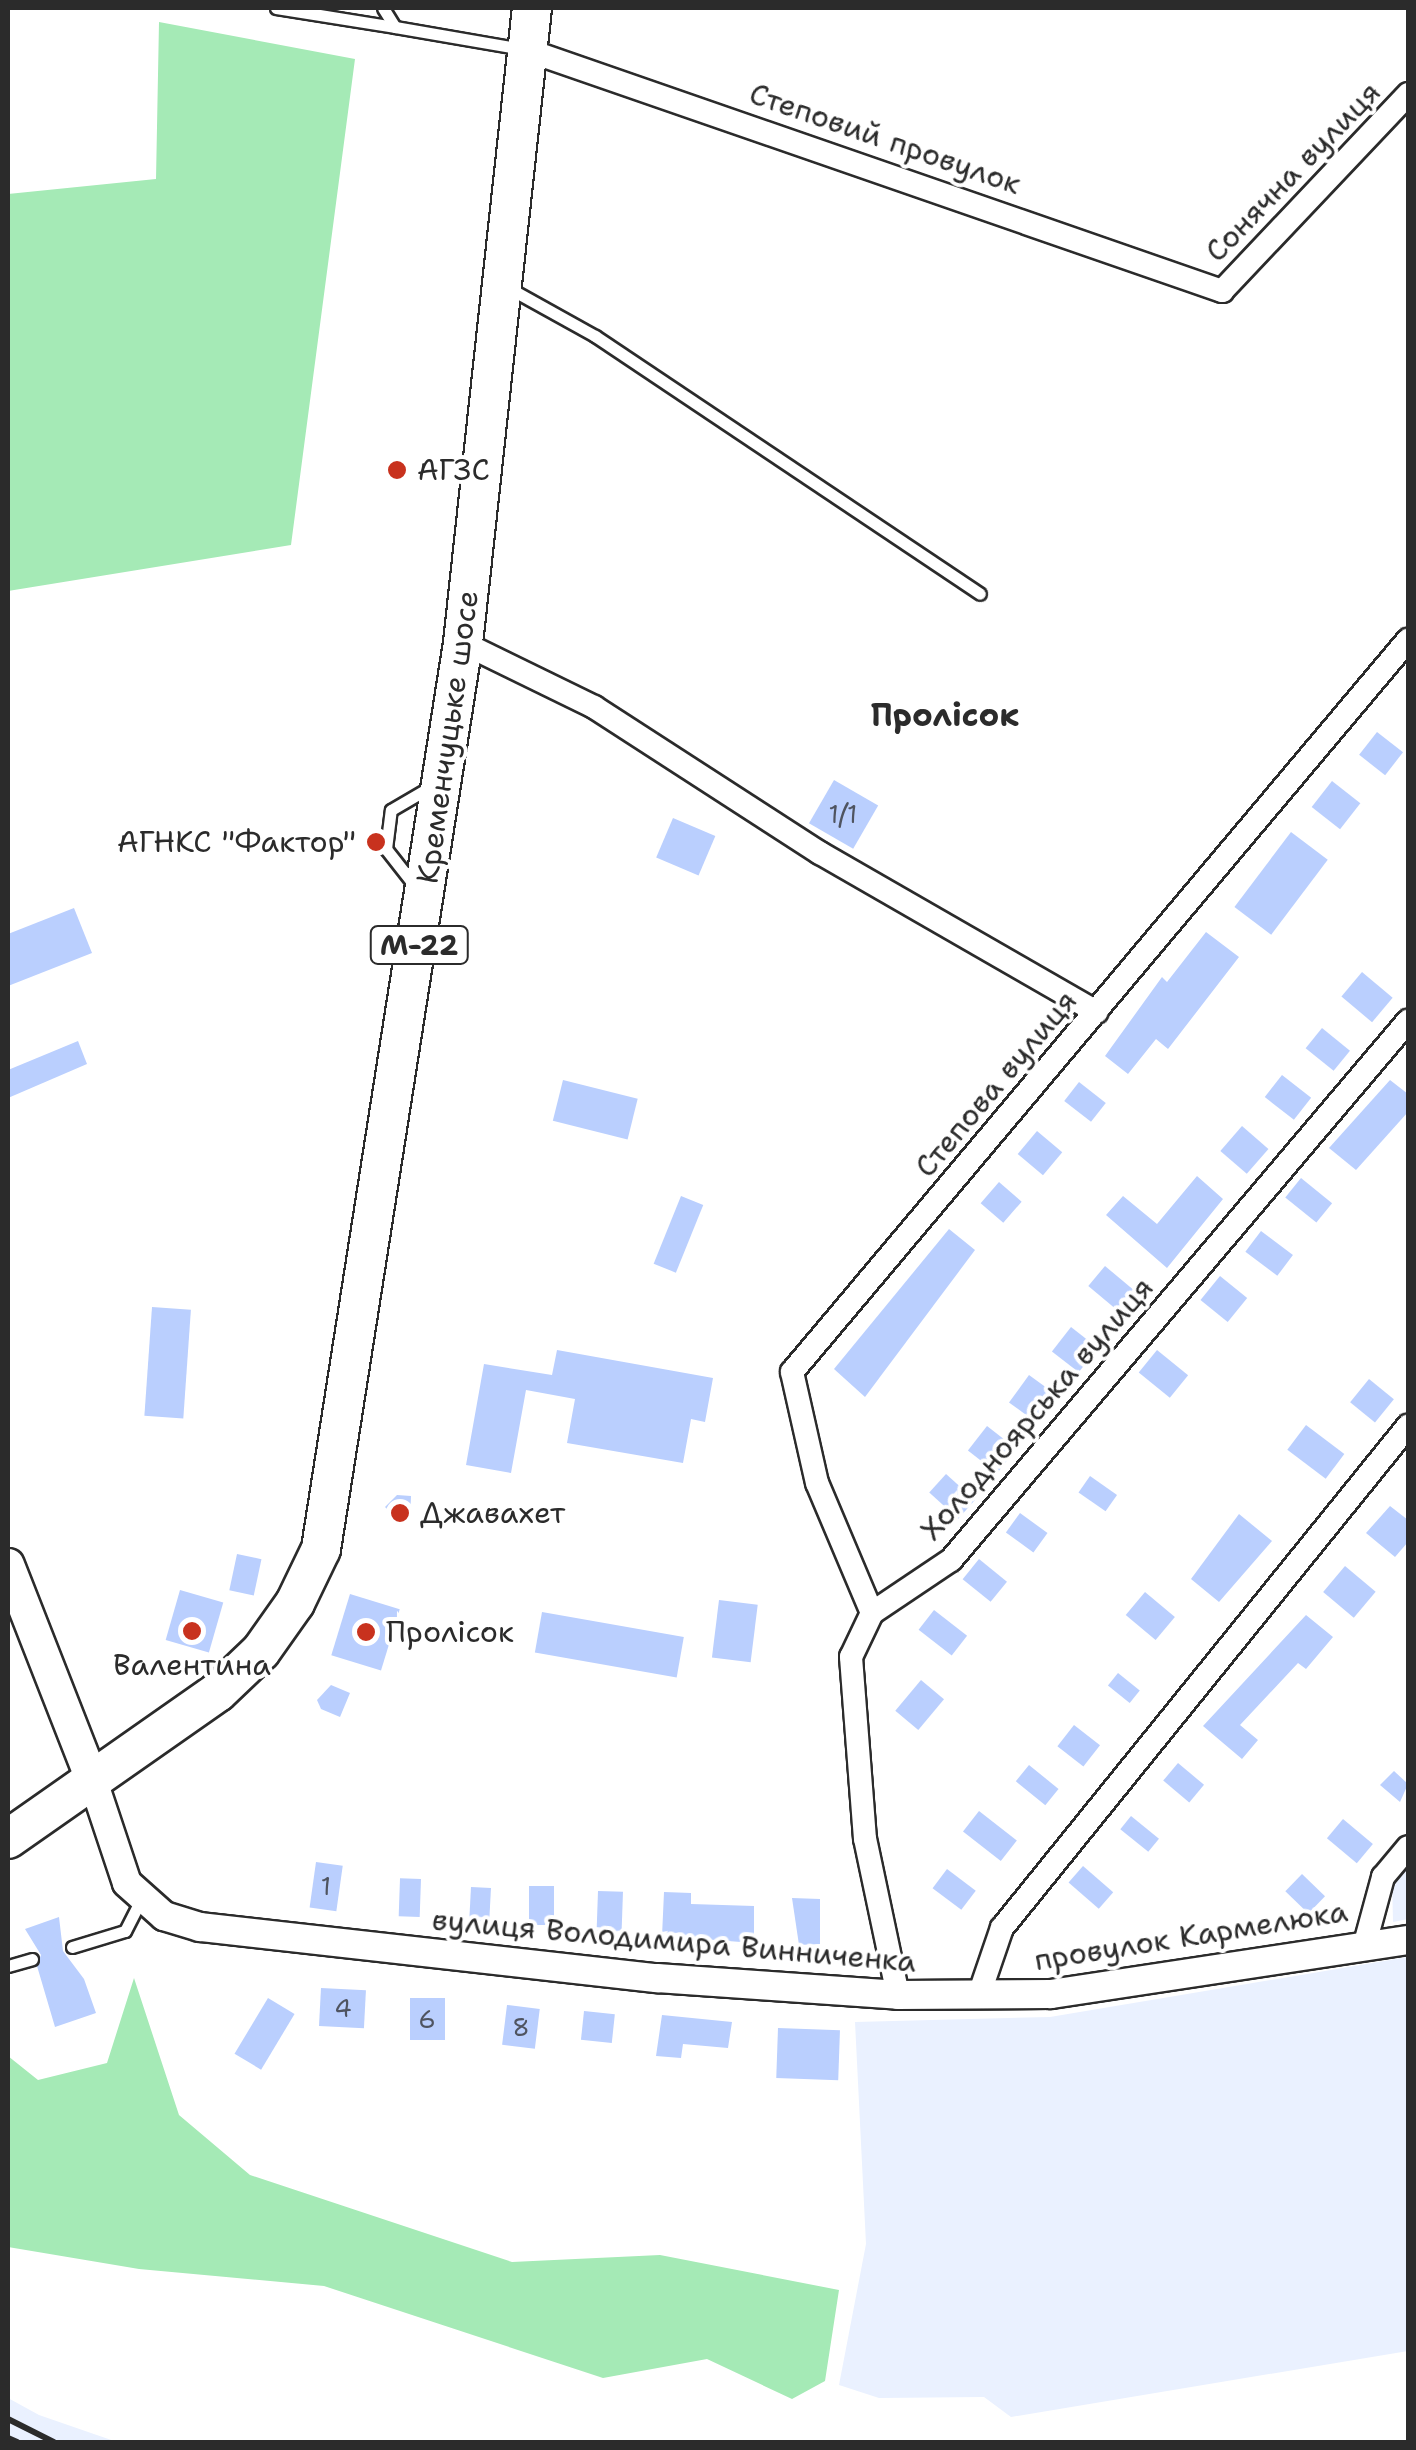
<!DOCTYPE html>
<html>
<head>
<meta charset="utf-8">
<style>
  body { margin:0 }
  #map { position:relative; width:1416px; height:2450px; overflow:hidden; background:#fff; font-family:"Shantell Sans",sans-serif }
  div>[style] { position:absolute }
  .built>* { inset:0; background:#eaf1ff }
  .green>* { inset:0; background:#a5eab6 }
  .building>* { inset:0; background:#bacffe; transform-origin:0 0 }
  .roads { filter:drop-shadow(2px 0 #2b2b2b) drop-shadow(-2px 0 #2b2b2b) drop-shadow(0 2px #2b2b2b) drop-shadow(0 -2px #2b2b2b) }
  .service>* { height:11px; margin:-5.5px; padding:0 5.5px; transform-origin:5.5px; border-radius:5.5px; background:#fff }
  .minor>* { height:22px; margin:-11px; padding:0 11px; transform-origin:11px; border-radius:11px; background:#fff }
  .tertiary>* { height:28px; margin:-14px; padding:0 14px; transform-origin:14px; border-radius:14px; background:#fff }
  .secondary>* { height:32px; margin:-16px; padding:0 16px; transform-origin:16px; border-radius:16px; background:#fff }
  .trunk>* { height:38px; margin:-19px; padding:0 19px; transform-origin:19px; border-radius:19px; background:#fff }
  .rail>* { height:6px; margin:-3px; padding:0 3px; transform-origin:3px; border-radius:3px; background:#2b2b2b }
  .dots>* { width:28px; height:28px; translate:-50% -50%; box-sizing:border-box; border:5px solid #fff; border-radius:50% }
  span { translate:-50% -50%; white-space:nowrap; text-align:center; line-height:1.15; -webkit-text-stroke:8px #fff; paint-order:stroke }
  .number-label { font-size:25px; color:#4f5460 }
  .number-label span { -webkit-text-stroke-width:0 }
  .shield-label span { padding:2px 8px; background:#fff; border:2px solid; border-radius:8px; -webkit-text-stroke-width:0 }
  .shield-label { font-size:28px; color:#2b2b2b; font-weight:700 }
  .street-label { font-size:30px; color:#2b2b2b }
  .poi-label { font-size:30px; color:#2b2b2b }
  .left { translate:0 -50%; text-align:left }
  .right { translate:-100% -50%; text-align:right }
  .neighbourhood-label { font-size:32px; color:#2b2b2b; font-weight:700 }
  .frame { position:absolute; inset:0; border:10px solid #2b2b2b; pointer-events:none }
</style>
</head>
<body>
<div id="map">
  <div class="built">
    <i style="clip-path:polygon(1408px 1858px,1408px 1919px,1393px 1922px,1392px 1879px)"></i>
    <i style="clip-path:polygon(1408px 1957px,1408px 2351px,1011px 2417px,984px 2397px,879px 2398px,839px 2385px,866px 2244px,855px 2022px,1050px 2017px)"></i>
    <i style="clip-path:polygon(8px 2398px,39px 2415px,117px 2442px,8px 2442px)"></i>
  </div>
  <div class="green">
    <i style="clip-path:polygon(159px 22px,355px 59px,291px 545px,8px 591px,8px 194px,156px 179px)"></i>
    <i style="clip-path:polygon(134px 1978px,179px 2115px,250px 2175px,512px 2262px,660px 2255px,839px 2290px,825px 2381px,792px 2399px,707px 2359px,603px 2378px,324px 2286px,139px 2269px,8px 2247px,8px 2056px,38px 2080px,107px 2063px)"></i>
  </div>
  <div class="building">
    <i style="left:1377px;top:732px;width:33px;height:29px;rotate:38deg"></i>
    <i style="left:834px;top:780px;width:51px;height:50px;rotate:30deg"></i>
    <i style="left:1332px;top:781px;width:36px;height:33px;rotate:38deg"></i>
    <i style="left:673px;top:818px;width:46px;height:43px;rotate:23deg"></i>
    <i style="left:1291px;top:832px;width:46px;height:94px;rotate:37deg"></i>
    <i style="clip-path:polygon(74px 908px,92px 953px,8px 986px,8px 934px)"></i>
    <i style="clip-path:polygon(1206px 932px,1239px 957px,1168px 1049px,1156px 1039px,1128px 1074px,1105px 1056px,1162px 977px,1167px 982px)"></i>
    <i style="left:1362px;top:972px;width:40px;height:32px;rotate:40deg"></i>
    <i style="left:1322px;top:1028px;width:36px;height:26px;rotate:39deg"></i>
    <i style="clip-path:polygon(78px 1041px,87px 1064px,8px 1098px,8px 1070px)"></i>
    <i style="left:1282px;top:1075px;width:37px;height:28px;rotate:38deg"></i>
    <i style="left:563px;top:1080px;width:77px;height:42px;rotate:14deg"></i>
    <i style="clip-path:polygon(1390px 1080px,1408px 1094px,1408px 1112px,1356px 1170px,1329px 1148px)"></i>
    <i style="left:1079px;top:1082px;width:34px;height:24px;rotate:38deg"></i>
    <i style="left:1242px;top:1126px;width:35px;height:33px;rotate:41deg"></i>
    <i style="left:1037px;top:1131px;width:33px;height:30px;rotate:40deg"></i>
    <i style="clip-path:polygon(1197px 1176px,1223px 1199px,1167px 1268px,1106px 1215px,1123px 1196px,1157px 1224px)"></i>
    <i style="left:1301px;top:1178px;width:40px;height:25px;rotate:39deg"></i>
    <i style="left:999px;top:1182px;width:30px;height:28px;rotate:41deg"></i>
    <i style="left:681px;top:1196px;width:24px;height:73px;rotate:22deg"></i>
    <i style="clip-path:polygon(949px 1229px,975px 1250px,865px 1397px,834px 1369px)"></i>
    <i style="left:1261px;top:1231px;width:40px;height:26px;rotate:37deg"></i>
    <i style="left:1105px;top:1266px;width:48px;height:26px;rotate:40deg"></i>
    <i style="left:1220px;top:1276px;width:35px;height:31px;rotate:39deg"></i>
    <i style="left:152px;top:1307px;width:39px;height:109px;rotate:4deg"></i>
    <i style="left:1071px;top:1327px;width:34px;height:31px;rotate:38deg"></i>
    <i style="clip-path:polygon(557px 1350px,713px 1378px,705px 1422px,691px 1419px,683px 1463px,567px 1443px,575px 1399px,526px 1390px,511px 1473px,466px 1465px,484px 1364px,552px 1375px)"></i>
    <i style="left:1157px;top:1350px;width:40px;height:29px;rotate:39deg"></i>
    <i style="left:1029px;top:1375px;width:34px;height:34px;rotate:36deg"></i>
    <i style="left:1369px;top:1379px;width:32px;height:30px;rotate:39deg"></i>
    <i style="left:1306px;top:1425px;width:48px;height:31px;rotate:37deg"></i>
    <i style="left:987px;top:1426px;width:37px;height:31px;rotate:38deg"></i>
    <i style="left:946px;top:1474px;width:39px;height:25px;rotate:42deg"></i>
    <i style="left:1090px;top:1476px;width:33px;height:20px;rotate:35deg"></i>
    <i style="clip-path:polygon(397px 1495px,411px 1496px,410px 1519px,396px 1518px,385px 1507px)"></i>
    <i style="clip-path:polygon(1390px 1506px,1408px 1520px,1408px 1542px,1395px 1557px,1366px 1533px)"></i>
    <i style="left:1020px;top:1513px;width:34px;height:24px;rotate:36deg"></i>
    <i style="clip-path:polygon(1239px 1514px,1272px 1541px,1219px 1602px,1191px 1579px)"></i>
    <i style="left:237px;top:1554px;width:25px;height:37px;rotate:12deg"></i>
    <i style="left:979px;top:1559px;width:36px;height:26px;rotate:39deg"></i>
    <i style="left:1345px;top:1566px;width:40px;height:34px;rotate:40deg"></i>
    <i style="left:180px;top:1590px;width:45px;height:52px;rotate:16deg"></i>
    <i style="left:1145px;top:1592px;width:39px;height:30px;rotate:40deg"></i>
    <i style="left:350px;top:1594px;width:52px;height:64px;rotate:17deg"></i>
    <i style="left:719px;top:1600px;width:39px;height:58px;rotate:7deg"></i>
    <i style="left:934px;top:1610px;width:42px;height:25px;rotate:38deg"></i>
    <i style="left:542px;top:1612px;width:144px;height:41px;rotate:10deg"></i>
    <i style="clip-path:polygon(1306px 1615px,1333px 1637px,1306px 1669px,1298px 1663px,1240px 1725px,1258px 1740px,1242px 1759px,1203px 1726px)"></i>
    <i style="left:1118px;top:1673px;width:28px;height:16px;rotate:39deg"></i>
    <i style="left:921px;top:1680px;width:30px;height:40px;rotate:40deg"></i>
    <i style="clip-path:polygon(331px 1685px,350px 1693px,340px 1717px,321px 1709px,317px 1700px)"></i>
    <i style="left:1074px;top:1725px;width:33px;height:27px;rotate:38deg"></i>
    <i style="left:1178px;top:1763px;width:34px;height:23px;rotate:40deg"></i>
    <i style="left:1029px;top:1765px;width:38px;height:21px;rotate:39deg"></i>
    <i style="clip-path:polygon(1394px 1771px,1408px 1784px,1400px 1802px,1380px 1785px)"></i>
    <i style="left:979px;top:1811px;width:48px;height:26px;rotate:38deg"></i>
    <i style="left:1131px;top:1816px;width:36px;height:17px;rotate:39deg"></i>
    <i style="left:1343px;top:1819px;width:39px;height:25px;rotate:40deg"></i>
    <i style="left:316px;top:1862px;width:27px;height:46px;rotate:8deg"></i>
    <i style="left:1083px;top:1866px;width:40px;height:22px;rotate:41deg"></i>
    <i style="left:947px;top:1869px;width:36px;height:24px;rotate:37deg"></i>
    <i style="left:1302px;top:1874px;width:32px;height:24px;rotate:44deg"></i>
    <i style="left:421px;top:1879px;width:38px;height:21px;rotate:92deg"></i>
    <i style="left:529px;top:1886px;width:25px;height:39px"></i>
    <i style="left:471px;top:1887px;width:20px;height:38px;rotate:3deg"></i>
    <i style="left:598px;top:1891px;width:25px;height:40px;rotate:2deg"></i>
    <i style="clip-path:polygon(664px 1892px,691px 1893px,691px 1904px,754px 1906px,754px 1943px,662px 1936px)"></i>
    <i style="clip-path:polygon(792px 1898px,820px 1899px,820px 1944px,799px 1945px)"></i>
    <i style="clip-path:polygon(59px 1917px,63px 1951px,84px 1979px,96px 2013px,55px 2027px,37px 1966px,41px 1955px,25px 1929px)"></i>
    <i style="left:321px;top:1988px;width:45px;height:38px;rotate:3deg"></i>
    <i style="left:268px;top:1998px;width:31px;height:65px;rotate:31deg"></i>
    <i style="left:410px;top:1998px;width:35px;height:42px"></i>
    <i style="left:507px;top:2005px;width:33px;height:40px;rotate:7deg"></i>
    <i style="left:584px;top:2011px;width:31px;height:29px;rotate:6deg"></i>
    <i style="clip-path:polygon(662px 2015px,732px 2022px,728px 2048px,683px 2044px,681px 2058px,656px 2056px)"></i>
    <i style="left:778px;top:2028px;width:62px;height:50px;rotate:2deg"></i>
  </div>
  <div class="roads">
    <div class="service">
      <i style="left:276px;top:8px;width:121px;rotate:9.1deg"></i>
      <i style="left:383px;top:8px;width:22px;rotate:58deg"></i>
      <i style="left:395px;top:27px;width:130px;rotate:9.8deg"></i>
      <i style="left:507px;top:287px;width:101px;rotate:29.1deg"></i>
      <i style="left:595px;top:336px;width:463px;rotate:33.8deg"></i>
      <i style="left:415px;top:886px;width:47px;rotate:-128.1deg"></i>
      <i style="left:386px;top:849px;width:39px;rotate:-83deg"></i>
      <i style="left:391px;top:810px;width:50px;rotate:-30.2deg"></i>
      <i style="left:72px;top:1947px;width:55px;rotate:-16.8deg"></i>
      <i style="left:125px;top:1931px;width:35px;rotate:-63deg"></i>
      <i style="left:8px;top:1966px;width:25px;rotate:-16deg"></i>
    </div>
    <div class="minor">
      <i style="left:527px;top:50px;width:736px;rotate:19.12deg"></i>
      <i style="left:1222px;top:291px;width:271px;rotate:-46.6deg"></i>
      <i style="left:463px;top:643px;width:146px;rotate:26deg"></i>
      <i style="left:594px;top:707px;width:269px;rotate:32.9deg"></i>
      <i style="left:820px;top:853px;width:319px;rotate:29.9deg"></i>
      <i style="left:872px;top:1613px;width:141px;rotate:-112.9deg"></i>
      <i style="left:817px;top:1483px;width:114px;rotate:-102.7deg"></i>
      <i style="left:792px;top:1372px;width:957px;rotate:-49.92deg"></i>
      <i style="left:1364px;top:1947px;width:73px;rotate:-74.8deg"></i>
      <i style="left:1383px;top:1877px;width:39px;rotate:-50deg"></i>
      <i style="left:898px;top:1995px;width:159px;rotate:-101.9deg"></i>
      <i style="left:865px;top:1839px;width:183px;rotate:-94.4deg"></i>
      <i style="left:851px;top:1657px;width:49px;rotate:-64.5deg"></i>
      <i style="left:872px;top:1613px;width:95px;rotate:-33.9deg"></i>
      <i style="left:951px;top:1560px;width:707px;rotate:-49.71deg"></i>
      <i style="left:979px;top:1995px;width:71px;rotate:-71.1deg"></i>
      <i style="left:1002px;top:1928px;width:646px;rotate:-51.04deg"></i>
    </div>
    <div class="tertiary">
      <i style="left:94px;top:1784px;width:104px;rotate:71.6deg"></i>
      <i style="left:127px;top:1883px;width:50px;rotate:41.7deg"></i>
      <i style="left:164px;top:1916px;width:38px;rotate:17deg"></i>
      <i style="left:200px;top:1927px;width:460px;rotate:6.4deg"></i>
      <i style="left:657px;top:1978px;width:242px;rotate:4deg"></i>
      <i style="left:898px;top:1995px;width:153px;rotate:-0.4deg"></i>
      <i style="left:1051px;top:1994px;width:361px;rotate:-8.6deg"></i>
    </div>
    <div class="secondary">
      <i style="left:8px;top:1565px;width:235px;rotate:68.6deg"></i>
    </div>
    <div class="trunk">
      <i style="left:8px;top:1839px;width:256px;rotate:-35deg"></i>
      <i style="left:218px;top:1692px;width:59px;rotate:-43.6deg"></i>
      <i style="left:261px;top:1651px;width:59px;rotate:-54.7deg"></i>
      <i style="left:295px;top:1603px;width:60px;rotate:-64.3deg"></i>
      <i style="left:321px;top:1549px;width:917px;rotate:-81.09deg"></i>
      <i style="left:463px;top:643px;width:639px;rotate:-83.8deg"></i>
    </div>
  </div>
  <div class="rail">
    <i style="left:8px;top:2419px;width:51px;rotate:26.6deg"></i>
    <i style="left:8px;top:2438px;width:10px;rotate:24deg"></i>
  </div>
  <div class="dots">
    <i style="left:397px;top:470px;background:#c8321e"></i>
    <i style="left:376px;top:842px;background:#c8321e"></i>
    <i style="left:400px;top:1513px;background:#c8321e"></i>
    <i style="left:192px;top:1631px;background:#c8321e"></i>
    <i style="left:366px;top:1632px;background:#c8321e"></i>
  </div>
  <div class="number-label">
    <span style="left:843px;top:814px">1/1</span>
    <span style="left:326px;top:1886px">1</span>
    <span style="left:343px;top:2008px">4</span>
    <span style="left:427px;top:2019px">6</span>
    <span style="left:521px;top:2027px">8</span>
  </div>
  <div class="shield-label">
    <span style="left:419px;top:945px">М-22</span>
  </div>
  <div class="street-label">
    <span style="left:885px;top:139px;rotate:19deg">Степовий провулок</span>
    <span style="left:1293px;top:172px;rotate:-46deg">Сонячна вулиця</span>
    <span style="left:448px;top:737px;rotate:-82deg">Кременчуцьке шосе</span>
    <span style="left:996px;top:1084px;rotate:-50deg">Степова вулиця</span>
    <span style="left:1037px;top:1409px;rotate:-49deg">Холодноярська вулиця</span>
    <span style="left:1191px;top:1936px;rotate:-9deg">провулок Кармелюка</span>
    <span style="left:674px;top:1941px;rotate:5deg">вулиця Володимира Винниченка</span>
  </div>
  <div class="poi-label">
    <span class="left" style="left:417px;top:470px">АГЗС</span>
    <span class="right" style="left:356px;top:842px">АГНКС "Фактор"</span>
    <span class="left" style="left:420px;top:1513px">Джавахет</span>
    <span class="left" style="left:386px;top:1632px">Пролісок</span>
    <span style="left:192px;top:1665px">Валентина</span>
  </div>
  <div class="neighbourhood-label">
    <span style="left:945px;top:715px">Пролісок</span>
  </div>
  <div class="frame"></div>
</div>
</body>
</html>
